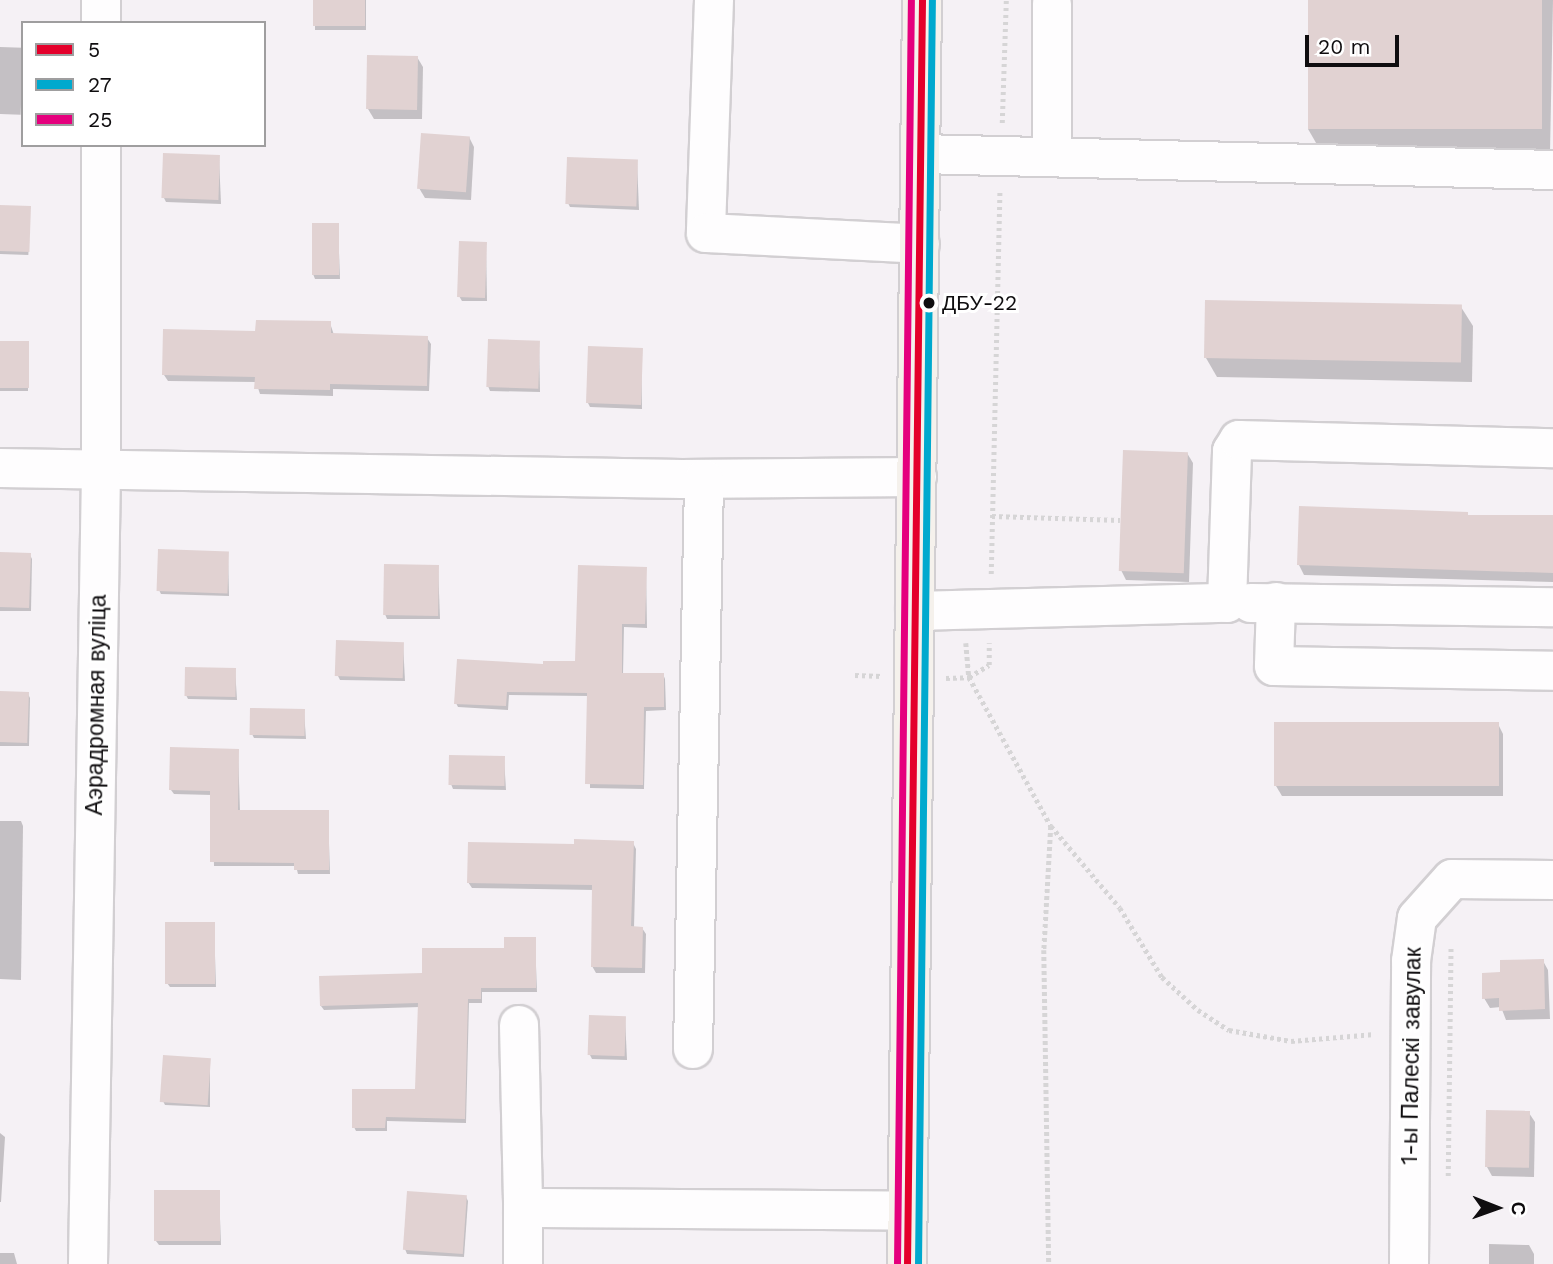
<!DOCTYPE html>
<html>
<head>
<meta charset="utf-8">
<style>
  body { margin:0 }
  #map { position:relative; width:1553px; height:1264px; overflow:hidden; background:#f5f1f5; font-family:"Work Sans",sans-serif }
  div>[style] { position:absolute }
  .shadow>* { inset:0; background:#0003; transform-origin:0 0 }
  .building>* { inset:0; background:#e1d2d2; transform-origin:0 0 }
  .path>* { height:4.5px; margin-top:-2.25px; transform-origin:0; background:repeating-linear-gradient(90deg,#d6d5d6 0 3.5px,transparent 0 7px) }
  .roads { filter:drop-shadow(2px 0 #d2cfd2) drop-shadow(-2px 0 #d2cfd2) drop-shadow(0 2px #d2cfd2) drop-shadow(0 -2px #d2cfd2) }
  .minor>* { height:38px; margin:-19px; padding:0 19px; transform-origin:19px; border-radius:19px; background:#fefdfe }
  .major>* { height:38px; margin:-19px; padding:0 19px; transform-origin:19px; border-radius:19px; background:#f5f1ec }
  .bus-1>* { height:7px; margin:-3.5px; padding:0 3.5px; transform-origin:3.5px; border-radius:3.5px; background:#e4002b }
  .bus-2>* { height:7px; margin:-3.5px; padding:0 3.5px; transform-origin:3.5px; border-radius:3.5px; background:#00a9ce }
  .bus-3>* { height:7px; margin:-3.5px; padding:0 3.5px; transform-origin:3.5px; border-radius:3.5px; background:#e5007d }
  .dots>* { width:19px; height:19px; translate:-50% -50%; box-sizing:border-box; border:4px solid #fff; border-radius:50% }
  span { translate:-50% -50%; white-space:nowrap; text-align:center; line-height:1.15; -webkit-text-stroke:6px #fff; paint-order:stroke }
  .bus-label { font-size:21px; color:#0f0d0f }
  .left { translate:0 -50%; text-align:left }
  .street-label { font-size:23px; color:#0f0d0f }
  .legend { position:absolute; left:21px; top:21px; width:245px; height:126px; box-sizing:border-box; background:#fff; border:2px solid #9f9e9f; margin:0; padding:9px 12px; list-style:none; font-size:21px; color:#0f0d0f }
  .legend li { display:flex; align-items:center; gap:14px; height:35px }
  .legend b { width:35px; border:2px solid #9f9e9f }
  .north { position:absolute; left:1462px; top:1173px; width:70px; height:70px; -webkit-text-stroke:5px #fff; paint-order:stroke; rotate:91deg; font-size:19px; font-weight:700; line-height:28px; text-align:center; color:#0f0d0f }
  .north::after { content:''; display:block; margin:auto; width:24px; height:32px; background:#0f0d0f; clip-path:polygon(50% 0,100% 100%,50% 72%,0 100%) }
  .scale { position:absolute; left:1305px; top:35px; width:94px; height:32px; box-sizing:border-box; border:4px solid #0f0d0f; border-top:0; padding-left:9px; font-size:21px; line-height:24px; white-space:nowrap; color:#0f0d0f; -webkit-text-stroke:5px #fff; paint-order:stroke }
</style>
</head>
<body>
<div id="map">
  <div class="shadow">
    <i style="left:315px;top:0;width:51px;height:30px"></i>
    <i style="clip-path:polygon(1310px 0,1553px 0,1550px 152px,1319px 148px,1308px 129px)"></i>
    <i style="left:0;top:47px;width:23px;height:67px;rotate:2deg"></i>
    <i style="clip-path:polygon(417px 57px,423px 67px,422px 119px,374px 119px,368px 109px)"></i>
    <i style="clip-path:polygon(469px 137px,474px 147px,471px 200px,425px 198px,419px 188px)"></i>
    <i style="clip-path:polygon(219px 157px,221px 204px,166px 202px,164px 198px)"></i>
    <i style="clip-path:polygon(637px 161px,639px 210px,570px 207px,568px 203px)"></i>
    <i style="left:0;top:207px;width:30px;height:47px;rotate:2deg"></i>
    <i style="clip-path:polygon(338px 225px,340px 279px,315px 279px,313px 274px)"></i>
    <i style="clip-path:polygon(486px 244px,487px 301px,462px 301px,459px 296px)"></i>
    <i style="clip-path:polygon(1461px 307px,1473px 326px,1472px 382px,1217px 377px,1206px 358px)"></i>
    <i style="clip-path:polygon(330px 323px,334px 335px,427px 338px,431px 344px,429px 391px,333px 389px,333px 396px,260px 394px,256px 382px,168px 381px,164px 375px,257px 333px)"></i>
    <i style="clip-path:polygon(539px 342px,540px 392px,490px 391px,488px 386px)"></i>
    <i style="left:0;top:343px;width:28px;height:48px"></i>
    <i style="clip-path:polygon(641px 350px,642px 409px,590px 407px,588px 403px)"></i>
    <i style="clip-path:polygon(1187px 453px,1193px 463px,1189px 582px,1126px 580px,1121px 570px)"></i>
    <i style="clip-path:polygon(1469px 517px,1553px 517px,1553px 582px,1304px 575px,1299px 565px)"></i>
    <i style="clip-path:polygon(228px 553px,229px 596px,161px 594px,159px 590px)"></i>
    <i style="clip-path:polygon(0 554px,30px 555px,32px 559px,31px 611px,0 611px)"></i>
    <i style="clip-path:polygon(438px 566px,440px 619px,387px 619px,385px 614px)"></i>
    <i style="clip-path:polygon(646px 569px,647px 628px,624px 627px,623px 675px,663px 674px,665px 679px,666px 710px,646px 711px,644px 789px,590px 788px,589px 696px,509px 695px,508px 710px,458px 707px,456px 703px,545px 665px,576px 663px)"></i>
    <i style="clip-path:polygon(403px 643px,405px 681px,340px 680px,338px 676px)"></i>
    <i style="clip-path:polygon(235px 669px,237px 700px,188px 699px,186px 695px)"></i>
    <i style="clip-path:polygon(0 693px,28px 694px,30px 698px,29px 746px,0 746px)"></i>
    <i style="clip-path:polygon(304px 711px,306px 739px,254px 738px,252px 734px)"></i>
    <i style="clip-path:polygon(1498px 724px,1503px 734px,1503px 796px,1282px 796px,1276px 786px)"></i>
    <i style="clip-path:polygon(238px 750px,240px 812px,328px 812px,330px 874px,298px 874px,296px 866px,214px 866px,212px 795px,174px 794px,171px 790px)"></i>
    <i style="clip-path:polygon(504px 758px,506px 790px,453px 789px,451px 784px)"></i>
    <i style="clip-path:polygon(0 821px,21px 821px,23px 826px,21px 980px,0 979px)"></i>
    <i style="clip-path:polygon(633px 843px,636px 849px,634px 928px,642px 928px,646px 934px,645px 973px,596px 973px,592px 966px,594px 890px,472px 888px,468px 882px,575px 846px)"></i>
    <i style="clip-path:polygon(214px 924px,216px 987px,170px 987px,167px 983px)"></i>
    <i style="clip-path:polygon(535px 939px,537px 992px,482px 992px,482px 1003px,469px 1003px,466px 1123px,387px 1121px,387px 1131px,356px 1131px,354px 1127px,417px 1091px,420px 1007px,324px 1010px,321px 1006px)"></i>
    <i style="clip-path:polygon(1543px 961px,1548px 970px,1550px 1019px,1506px 1020px,1501px 1007px,1490px 1008px,1484px 998px)"></i>
    <i style="clip-path:polygon(625px 1017px,627px 1060px,592px 1059px,590px 1055px)"></i>
    <i style="clip-path:polygon(210px 1059px,210px 1107px,165px 1105px,163px 1101px)"></i>
    <i style="clip-path:polygon(1529px 1113px,1535px 1122px,1534px 1177px,1492px 1176px,1487px 1167px)"></i>
    <i style="clip-path:polygon(0 1133px,5px 1137px,1px 1202px,0 1202px)"></i>
    <i style="clip-path:polygon(219px 1192px,221px 1245px,159px 1245px,156px 1241px)"></i>
    <i style="clip-path:polygon(466px 1197px,468px 1201px,464px 1257px,407px 1254px,405px 1249px)"></i>
    <i style="clip-path:polygon(1489px 1244px,1529px 1245px,1534px 1254px,1534px 1264px,1489px 1264px)"></i>
    <i style="clip-path:polygon(0 1253px,14px 1253px,17px 1264px,0 1264px)"></i>
  </div>
  <div class="building">
    <i style="left:313px;top:0;width:52px;height:26px"></i>
    <i style="left:1308px;top:0;width:234px;height:129px"></i>
    <i style="left:367px;top:55px;width:51px;height:54px;rotate:1deg"></i>
    <i style="left:421px;top:133px;width:49px;height:56px;rotate:4deg"></i>
    <i style="left:163px;top:153px;width:57px;height:45px;rotate:2deg"></i>
    <i style="left:567px;top:157px;width:71px;height:47px;rotate:2deg"></i>
    <i style="left:0;top:205px;width:31px;height:46px;rotate:2deg"></i>
    <i style="left:312px;top:223px;width:27px;height:52px"></i>
    <i style="left:459px;top:241px;width:28px;height:56px;rotate:2deg"></i>
    <i style="left:1205px;top:300px;width:257px;height:58px;rotate:1deg"></i>
    <i style="clip-path:polygon(256px 320px,331px 321px,331px 333px,428px 336px,427px 386px,330px 384px,330px 390px,254px 389px,255px 377px,162px 375px,163px 329px,255px 331px)"></i>
    <i style="left:488px;top:339px;width:52px;height:48px;rotate:2deg"></i>
    <i style="left:0;top:341px;width:29px;height:47px"></i>
    <i style="left:588px;top:346px;width:55px;height:57px;rotate:2deg"></i>
    <i style="left:1123px;top:450px;width:65px;height:121px;rotate:2deg"></i>
    <i style="clip-path:polygon(1299px 506px,1468px 512px,1468px 515px,1553px 515px,1553px 573px,1297px 565px)"></i>
    <i style="left:158px;top:549px;width:71px;height:42px;rotate:2deg"></i>
    <i style="left:0;top:552px;width:31px;height:55px;rotate:2deg"></i>
    <i style="left:384px;top:564px;width:55px;height:51px;rotate:1deg"></i>
    <i style="clip-path:polygon(578px 565px,647px 567px,645px 624px,622px 624px,622px 673px,664px 673px,664px 707px,644px 707px,643px 785px,585px 784px,587px 693px,507px 692px,506px 706px,454px 704px,457px 659px,543px 664px,543px 661px,575px 661px)"></i>
    <i style="left:336px;top:640px;width:68px;height:36px;rotate:2deg"></i>
    <i style="left:185px;top:667px;width:51px;height:29px;rotate:1deg"></i>
    <i style="left:0;top:691px;width:29px;height:51px;rotate:2deg"></i>
    <i style="left:250px;top:708px;width:55px;height:27px;rotate:1deg"></i>
    <i style="left:1499px;top:722px;width:64px;height:225px;rotate:90deg"></i>
    <i style="clip-path:polygon(170px 747px,239px 749px,238px 810px,329px 810px,329px 870px,294px 870px,294px 863px,210px 862px,210px 791px,169px 790px)"></i>
    <i style="left:449px;top:755px;width:56px;height:30px;rotate:1deg"></i>
    <i style="clip-path:polygon(574px 839px,634px 841px,631px 926px,643px 927px,642px 968px,591px 967px,592px 885px,467px 883px,468px 842px,574px 844px)"></i>
    <i style="left:165px;top:922px;width:50px;height:62px"></i>
    <i style="clip-path:polygon(504px 937px,536px 937px,536px 988px,481px 988px,481px 999px,468px 999px,465px 1119px,386px 1117px,385px 1128px,352px 1128px,352px 1089px,415px 1089px,418px 1003px,320px 1006px,319px 976px,422px 973px,422px 948px,504px 948px)"></i>
    <i style="clip-path:polygon(1544px 959px,1545px 1009px,1499px 1011px,1499px 998px,1482px 999px,1482px 973px,1500px 972px,1500px 960px)"></i>
    <i style="left:589px;top:1015px;width:37px;height:40px;rotate:2deg"></i>
    <i style="left:163px;top:1055px;width:48px;height:47px;rotate:4deg"></i>
    <i style="left:1486px;top:1110px;width:44px;height:57px;rotate:1deg"></i>
    <i style="left:154px;top:1190px;width:66px;height:51px"></i>
    <i style="left:407px;top:1191px;width:60px;height:59px;rotate:4deg"></i>
  </div>
  <div class="path">
    <i style="left:1002px;top:123px;width:123px;rotate:-88.1deg"></i>
    <i style="left:992px;top:516px;width:128px;rotate:1.8deg"></i>
    <i style="left:991px;top:574px;width:383px;rotate:-88.7deg"></i>
    <i style="left:966px;top:643px;width:34px;rotate:85deg"></i>
    <i style="left:969px;top:677px;width:170px;rotate:61.2deg"></i>
    <i style="left:1051px;top:826px;width:124px;rotate:93.2deg"></i>
    <i style="left:1044px;top:950px;width:314px;rotate:89.1deg"></i>
    <i style="left:855px;top:675px;width:27px;rotate:2deg"></i>
    <i style="left:946px;top:678px;width:23px;rotate:-2deg"></i>
    <i style="left:969px;top:677px;width:23px;rotate:-31deg"></i>
    <i style="left:989px;top:665px;width:22px;rotate:-90deg"></i>
    <i style="left:1051px;top:826px;width:107px;rotate:49.9deg"></i>
    <i style="left:1120px;top:908px;width:81px;rotate:58.7deg"></i>
    <i style="left:1162px;top:977px;width:49px;rotate:42.5deg"></i>
    <i style="left:1198px;top:1010px;width:37px;rotate:33deg"></i>
    <i style="left:1229px;top:1030px;width:63px;rotate:10.1deg"></i>
    <i style="left:1291px;top:1041px;width:84px;rotate:-4.8deg"></i>
    <i style="left:1448px;top:1176px;width:230px;rotate:-89.3deg"></i>
  </div>
  <div class="roads">
    <div class="minor">
      <i style="left:714px;top:0;width:233px;rotate:92deg"></i>
      <i style="left:706px;top:233px;width:214px;rotate:2.9deg"></i>
      <i style="left:101px;top:23px;width:23px;rotate:-90deg"></i>
      <i style="left:921px;top:154px;width:632px;rotate:1.45deg"></i>
      <i style="left:1052px;top:157px;width:153px;rotate:-90deg"></i>
      <i style="left:0;top:468px;width:682px;rotate:0.92deg"></i>
      <i style="left:682px;top:479px;width:235px;rotate:-0.5deg"></i>
      <i style="left:1276px;top:602px;width:64px;rotate:91.8deg"></i>
      <i style="left:1274px;top:666px;width:279px;rotate:1deg"></i>
      <i style="left:1251px;top:603px;width:302px;rotate:0.8deg"></i>
      <i style="left:915px;top:611px;width:312px;rotate:-1.5deg"></i>
      <i style="left:1227px;top:603px;width:152px;rotate:-88.1deg"></i>
      <i style="left:1232px;top:451px;width:13px;rotate:-58deg"></i>
      <i style="left:1239px;top:440px;width:314px;rotate:1.5deg"></i>
      <i style="left:519px;top:1025px;width:183px;rotate:88.7deg"></i>
      <i style="left:523px;top:1208px;width:384px;rotate:0.4deg"></i>
      <i style="left:693px;top:1049px;width:570px;rotate:-88.89deg"></i>
      <i style="left:88px;top:1264px;width:793px;rotate:-89.06deg"></i>
      <i style="left:101px;top:471px;width:326px;rotate:-90deg"></i>
      <i style="left:523px;top:1264px;width:56px;rotate:-90deg"></i>
      <i style="left:1409px;top:1264px;width:303px;rotate:-89.6deg"></i>
      <i style="left:1411px;top:961px;width:43px;rotate:-82.1deg"></i>
      <i style="left:1417px;top:918px;width:52px;rotate:-48.1deg"></i>
      <i style="left:1452px;top:879px;width:101px;rotate:0.6deg"></i>
    </div>
    <div class="major">
      <i style="left:907px;top:1264px;width:1264px;rotate:-89.32deg"></i>
    </div>
  </div>
  <div class="bus-1">
    <i style="left:907px;top:1264px;width:1264px;rotate:-89.32deg"></i>
  </div>
  <div class="bus-2">
    <i style="left:918px;top:1264px;width:1264px;rotate:-89.37deg"></i>
  </div>
  <div class="bus-3">
    <i style="left:897px;top:1264px;width:1264px;rotate:-89.37deg"></i>
  </div>
  <div class="dots">
    <i style="left:929px;top:303px;background:#0f0d0f"></i>
  </div>
  <div class="bus-label">
    <span class="left" style="left:942px;top:303px">ДБУ-22</span>
  </div>
  <div class="street-label">
    <span style="left:97px;top:705px;rotate:-89deg">Аэрадромная вуліца</span>
    <span style="left:1412px;top:1056px;rotate:-89deg">1-ы Палескі завулак</span>
  </div>
  <ul class="legend">
  <li><b style="height:9px;background:#e4002b"></b>5</li>
  <li><b style="height:9px;background:#00a9ce"></b>27</li>
  <li><b style="height:9px;background:#e5007d"></b>25</li>
  </ul>
  <div class="north">С</div>
  <div class="scale">20 m</div>
</div>
</body>
</html>
